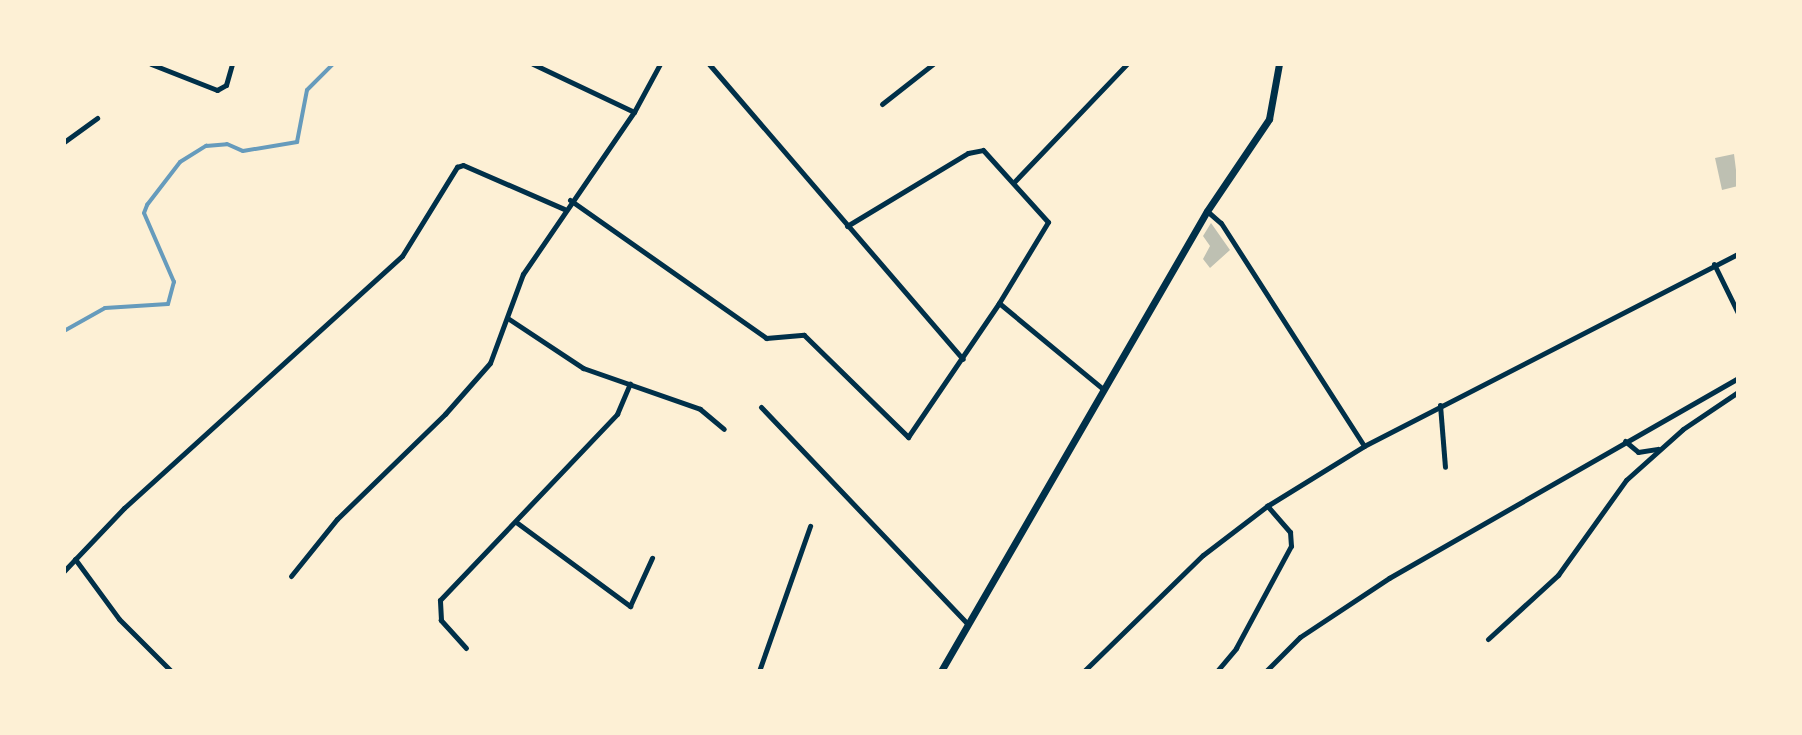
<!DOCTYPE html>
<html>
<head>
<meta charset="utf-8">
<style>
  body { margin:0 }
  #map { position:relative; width:1802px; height:735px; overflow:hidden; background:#fdf0d5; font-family:"Work Sans",sans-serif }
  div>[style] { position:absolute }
  .stream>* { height:4px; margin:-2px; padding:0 2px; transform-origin:2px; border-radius:2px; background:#669bbc }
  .building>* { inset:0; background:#bec0b2 }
  .minor>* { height:5px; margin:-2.5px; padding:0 2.5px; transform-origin:2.5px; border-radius:2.5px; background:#003049 }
  .tertiary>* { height:7px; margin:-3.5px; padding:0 3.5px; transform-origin:3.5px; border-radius:3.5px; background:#003049 }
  span { translate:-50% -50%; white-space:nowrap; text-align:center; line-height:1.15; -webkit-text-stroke:6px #fdf0d5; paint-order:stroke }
  .frame { position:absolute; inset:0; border:66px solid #fdf0d5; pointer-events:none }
</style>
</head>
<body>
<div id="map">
  <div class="stream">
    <i style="left:64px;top:331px;width:47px;rotate:-29.3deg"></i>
    <i style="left:105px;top:308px;width:63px;rotate:-3.6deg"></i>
    <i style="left:168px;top:304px;width:23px;rotate:-75deg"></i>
    <i style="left:174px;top:282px;width:75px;rotate:-113.5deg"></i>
    <i style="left:144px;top:213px;width:9px;rotate:-69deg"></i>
    <i style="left:147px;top:205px;width:54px;rotate:-52.5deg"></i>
    <i style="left:180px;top:162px;width:31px;rotate:-32deg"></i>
    <i style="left:206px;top:146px;width:21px;rotate:-5deg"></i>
    <i style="left:227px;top:144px;width:17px;rotate:24deg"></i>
    <i style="left:243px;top:151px;width:55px;rotate:-9.5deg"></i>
    <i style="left:297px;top:142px;width:53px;rotate:-79.1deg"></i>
    <i style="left:307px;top:90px;width:37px;rotate:-45deg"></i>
  </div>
  <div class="building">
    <i style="clip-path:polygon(1734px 154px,1738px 186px,1722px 190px,1715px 158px)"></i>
    <i style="clip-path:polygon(1211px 223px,1230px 250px,1210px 268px,1203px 259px,1210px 246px,1203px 236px)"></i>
  </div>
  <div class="minor">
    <i style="left:151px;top:64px;width:71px;rotate:21.5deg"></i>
    <i style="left:217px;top:90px;width:10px;rotate:-29deg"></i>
    <i style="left:226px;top:85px;width:22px;rotate:-74deg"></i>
    <i style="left:533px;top:64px;width:112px;rotate:25.4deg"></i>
    <i style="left:709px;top:64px;width:389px;rotate:49.3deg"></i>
    <i style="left:882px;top:104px;width:65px;rotate:-38.1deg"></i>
    <i style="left:64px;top:142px;width:41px;rotate:-36deg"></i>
    <i style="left:1015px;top:181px;width:162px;rotate:-46.3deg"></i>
    <i style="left:570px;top:200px;width:240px;rotate:35.1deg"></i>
    <i style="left:766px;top:338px;width:38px;rotate:-5deg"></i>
    <i style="left:804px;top:335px;width:146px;rotate:44.4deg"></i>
    <i style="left:908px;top:437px;width:162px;rotate:-55.8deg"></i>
    <i style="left:999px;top:303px;width:136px;rotate:39.6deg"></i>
    <i style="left:1207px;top:211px;width:18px;rotate:41deg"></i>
    <i style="left:1221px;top:223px;width:265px;rotate:57.3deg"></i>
    <i style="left:847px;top:226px;width:141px;rotate:-31.1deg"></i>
    <i style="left:968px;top:153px;width:15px;rotate:-11deg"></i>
    <i style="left:983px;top:150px;width:97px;rotate:47.9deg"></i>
    <i style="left:1048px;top:222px;width:95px;rotate:121.2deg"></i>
    <i style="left:1714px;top:264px;width:55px;rotate:63.9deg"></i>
    <i style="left:509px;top:319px;width:89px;rotate:33.5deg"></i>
    <i style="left:583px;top:368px;width:124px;rotate:19.3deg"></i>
    <i style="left:700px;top:409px;width:31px;rotate:40deg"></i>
    <i style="left:1440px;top:405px;width:62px;rotate:85.4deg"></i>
    <i style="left:761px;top:407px;width:298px;rotate:46.4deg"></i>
    <i style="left:1625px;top:441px;width:17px;rotate:40deg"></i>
    <i style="left:1638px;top:452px;width:20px;rotate:-9deg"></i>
    <i style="left:516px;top:522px;width:142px;rotate:36.4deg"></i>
    <i style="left:630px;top:606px;width:53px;rotate:-65.4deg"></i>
    <i style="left:75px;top:559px;width:74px;rotate:53.7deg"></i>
    <i style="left:119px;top:619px;width:74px;rotate:45deg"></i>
    <i style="left:64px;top:571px;width:87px;rotate:-46.4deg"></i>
    <i style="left:124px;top:508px;width:375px;rotate:-42.2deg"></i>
    <i style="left:402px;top:256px;width:105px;rotate:-58.3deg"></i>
    <i style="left:457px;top:167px;width:6px;rotate:-18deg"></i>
    <i style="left:463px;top:165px;width:110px;rotate:23.5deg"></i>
    <i style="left:291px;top:576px;width:73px;rotate:-51.1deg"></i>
    <i style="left:337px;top:519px;width:151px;rotate:-44.2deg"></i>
    <i style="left:445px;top:414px;width:68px;rotate:-48.6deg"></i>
    <i style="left:490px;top:363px;width:95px;rotate:-69.7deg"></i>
    <i style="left:523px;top:274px;width:196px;rotate:-55.6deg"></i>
    <i style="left:634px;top:112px;width:55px;rotate:-61.6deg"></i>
    <i style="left:1488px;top:639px;width:95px;rotate:-42.4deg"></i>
    <i style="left:1558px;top:575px;width:117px;rotate:-54.4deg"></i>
    <i style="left:1626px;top:480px;width:76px;rotate:-41.8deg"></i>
    <i style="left:1683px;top:429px;width:66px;rotate:-33.9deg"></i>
    <i style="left:466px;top:648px;width:38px;rotate:-132deg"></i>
    <i style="left:441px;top:620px;width:20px;rotate:-93deg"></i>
    <i style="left:440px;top:600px;width:257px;rotate:-46.4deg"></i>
    <i style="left:617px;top:414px;width:33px;rotate:-67deg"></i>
    <i style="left:759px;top:671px;width:154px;rotate:-70.6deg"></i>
    <i style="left:1084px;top:671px;width:166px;rotate:-44.3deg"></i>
    <i style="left:1203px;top:555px;width:81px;rotate:-37.4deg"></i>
    <i style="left:1267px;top:506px;width:114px;rotate:-31.7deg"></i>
    <i style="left:1364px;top:446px;width:420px;rotate:-27.2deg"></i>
    <i style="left:1217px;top:671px;width:30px;rotate:-50deg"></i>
    <i style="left:1236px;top:648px;width:116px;rotate:-61.7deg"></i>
    <i style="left:1291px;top:546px;width:14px;rotate:-94deg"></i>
    <i style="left:1290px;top:532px;width:35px;rotate:-131deg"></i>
    <i style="left:1266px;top:671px;width:48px;rotate:-45deg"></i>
    <i style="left:1300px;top:637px;width:107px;rotate:-33.5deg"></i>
    <i style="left:1389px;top:578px;width:402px;rotate:-29.8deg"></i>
  </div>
  <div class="tertiary">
    <i style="left:941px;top:671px;width:531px;rotate:-59.96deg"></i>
    <i style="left:1207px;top:211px;width:111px;rotate:-56deg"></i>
    <i style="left:1269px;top:119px;width:56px;rotate:-79.7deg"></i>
  </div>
  <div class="frame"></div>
</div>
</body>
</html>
